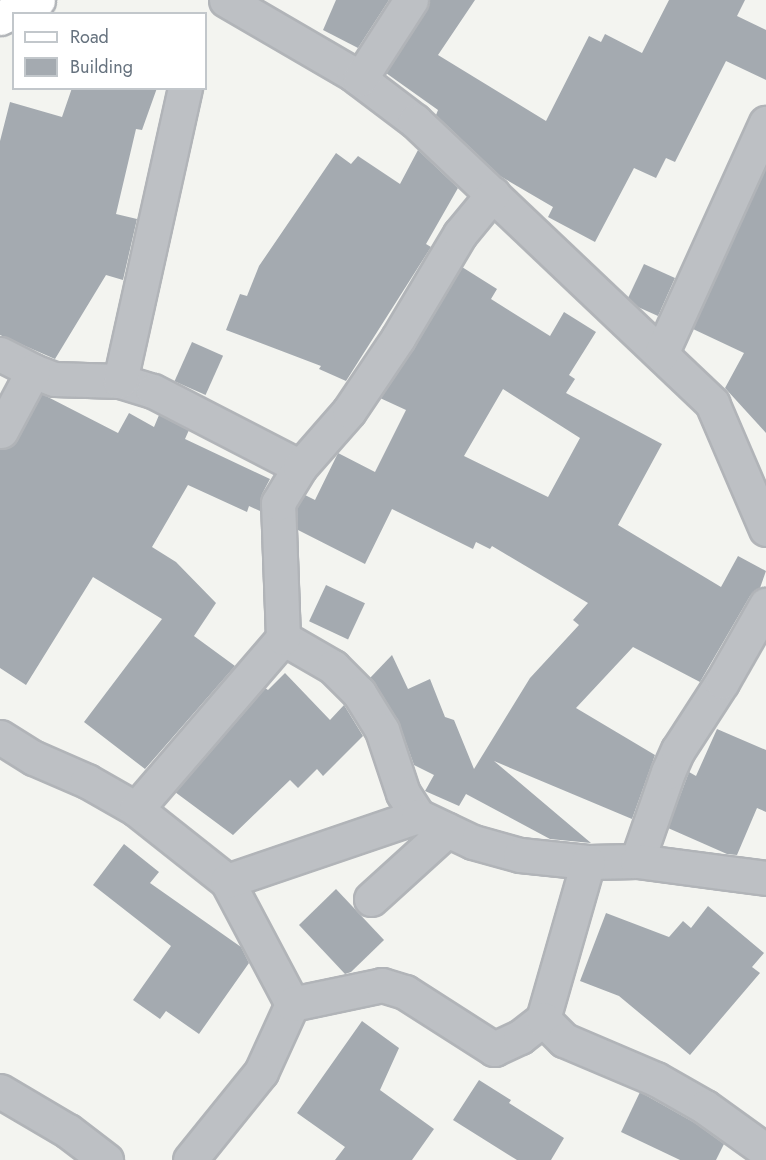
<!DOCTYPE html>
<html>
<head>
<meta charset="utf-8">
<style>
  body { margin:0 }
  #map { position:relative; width:766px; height:1160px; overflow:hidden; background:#f3f4f0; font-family:Jost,sans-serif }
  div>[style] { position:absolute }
  .building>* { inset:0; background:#a4aab0; transform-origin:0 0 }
  .roads { filter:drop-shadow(2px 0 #b1b4b8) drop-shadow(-2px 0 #b1b4b8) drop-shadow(0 2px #b1b4b8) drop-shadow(0 -2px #b1b4b8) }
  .minor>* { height:33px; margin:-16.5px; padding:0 16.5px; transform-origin:16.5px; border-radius:16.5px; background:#bdc0c4 }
  .major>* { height:33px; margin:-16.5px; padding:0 16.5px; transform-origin:16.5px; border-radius:16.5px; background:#fff }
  span { translate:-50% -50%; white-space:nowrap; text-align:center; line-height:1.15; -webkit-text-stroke:6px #fff; paint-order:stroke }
  .legend { position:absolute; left:12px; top:12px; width:195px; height:78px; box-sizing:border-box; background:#fff; border:2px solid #c2c7cb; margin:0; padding:8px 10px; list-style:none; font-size:18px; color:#66727e }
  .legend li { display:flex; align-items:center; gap:12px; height:30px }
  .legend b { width:30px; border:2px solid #c2c7cb }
</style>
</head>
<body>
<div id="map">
  <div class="building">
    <i style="clip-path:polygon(336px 0,389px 0,358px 48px,323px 30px)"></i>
    <i style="clip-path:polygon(430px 0,475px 0,438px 55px,546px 121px,589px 36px,601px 42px,605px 34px,642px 53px,669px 0,745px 0,737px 16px,766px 30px,766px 80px,726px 61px,675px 162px,666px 158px,656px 178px,634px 168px,595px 242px,548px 217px,553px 207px,500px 176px,436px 115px,438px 110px,386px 73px,427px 10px)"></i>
    <i style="clip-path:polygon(72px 88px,157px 88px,142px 130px,136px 129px,116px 214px,137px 219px,123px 280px,106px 275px,55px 359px,0 335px,0 141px,10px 102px,62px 117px)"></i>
    <i style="clip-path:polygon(418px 150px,458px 188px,426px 244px,431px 247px,346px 381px,319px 369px,321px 366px,226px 330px,240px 294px,247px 296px,259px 266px,336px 153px,351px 164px,358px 156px,400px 184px)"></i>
    <i style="clip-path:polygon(766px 168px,766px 433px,725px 388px,744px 353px,693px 329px)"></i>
    <i style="clip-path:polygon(644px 264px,675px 278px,658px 316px,638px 307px,628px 298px)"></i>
    <i style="clip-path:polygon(evenodd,462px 267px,497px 289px,491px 299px,550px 336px,564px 312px,596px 332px,569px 375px,575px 379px,566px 393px,662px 444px,618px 525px,721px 587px,738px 556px,766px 571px,760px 588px,750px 596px,700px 682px,633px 647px,576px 708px,655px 755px,632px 819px,494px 761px,591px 843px,550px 839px,466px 794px,459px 806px,425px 791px,434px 775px,414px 765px,398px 720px,370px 678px,392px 655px,408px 689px,430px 679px,445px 717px,454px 720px,474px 769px,530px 678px,579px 625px,573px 620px,588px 603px,492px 546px,490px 549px,476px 542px,473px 549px,392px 509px,365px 564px,298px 530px,297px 508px,305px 495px,315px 500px,338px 453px,375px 472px,406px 410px,380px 398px,462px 267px,503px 389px,580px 438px,548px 497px,464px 456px,503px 389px)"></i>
    <i style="left:192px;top:342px;width:34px;height:43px;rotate:24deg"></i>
    <i style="clip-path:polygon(42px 394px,118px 433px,129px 413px,154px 427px,159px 415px,189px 430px,185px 439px,270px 479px,262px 494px,260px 511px,249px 506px,247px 512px,188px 485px,152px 547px,176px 562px,216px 603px,194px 636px,235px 666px,145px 769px,84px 722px,162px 619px,93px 577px,26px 685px,0 668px,0 449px,10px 447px,17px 440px)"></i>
    <i style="left:326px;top:585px;width:43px;height:40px;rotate:25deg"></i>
    <i style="clip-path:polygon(285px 673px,330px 720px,344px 705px,363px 736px,323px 776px,317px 769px,298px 788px,290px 780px,233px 835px,175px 792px,265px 688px,268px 690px)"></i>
    <i style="clip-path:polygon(717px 729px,766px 750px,766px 812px,757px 808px,737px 855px,727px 854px,668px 828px,689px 772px,696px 776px)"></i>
    <i style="clip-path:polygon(124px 844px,159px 872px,150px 883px,241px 947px,249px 963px,199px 1034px,166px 1011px,160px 1019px,133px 1000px,171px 946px,93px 885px)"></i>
    <i style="clip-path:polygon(336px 889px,384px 940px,351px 972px,345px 974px,299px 925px)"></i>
    <i style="clip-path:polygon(708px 906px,764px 953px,752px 967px,760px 973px,690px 1055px,619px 996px,580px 981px,606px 913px,669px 937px,683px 921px,691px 928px)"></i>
    <i style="clip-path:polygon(362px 1021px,399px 1048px,380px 1090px,434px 1129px,412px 1160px,335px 1160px,345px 1147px,297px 1113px)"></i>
    <i style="clip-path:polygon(479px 1080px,511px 1100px,509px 1103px,564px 1138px,551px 1160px,517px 1160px,453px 1120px)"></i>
    <i style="clip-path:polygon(640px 1092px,695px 1123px,724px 1144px,716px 1160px,680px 1160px,621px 1132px)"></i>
  </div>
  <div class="roads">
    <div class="minor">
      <i style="left:226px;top:0;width:147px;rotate:30.2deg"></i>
      <i style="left:353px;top:74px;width:78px;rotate:37.2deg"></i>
      <i style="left:415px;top:121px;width:410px;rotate:43.5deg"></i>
      <i style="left:712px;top:403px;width:137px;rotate:66.8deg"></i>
      <i style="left:360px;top:79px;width:94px;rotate:-57.2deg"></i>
      <i style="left:0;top:354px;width:37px;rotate:27deg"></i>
      <i style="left:33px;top:371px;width:22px;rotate:21deg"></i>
      <i style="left:54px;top:379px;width:66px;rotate:1.7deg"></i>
      <i style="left:120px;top:381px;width:34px;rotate:17deg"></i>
      <i style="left:153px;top:391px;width:165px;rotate:27.3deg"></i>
      <i style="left:661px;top:354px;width:254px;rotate:-65.6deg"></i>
      <i style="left:120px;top:381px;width:300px;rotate:-77.5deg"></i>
      <i style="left:1px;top:431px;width:68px;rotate:-61.9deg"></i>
      <i style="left:283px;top:638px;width:58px;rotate:30.1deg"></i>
      <i style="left:333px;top:667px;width:37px;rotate:45deg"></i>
      <i style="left:359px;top:693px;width:44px;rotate:58.1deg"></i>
      <i style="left:382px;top:730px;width:66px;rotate:71.6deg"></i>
      <i style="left:403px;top:793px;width:27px;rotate:57deg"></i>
      <i style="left:0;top:737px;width:40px;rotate:32deg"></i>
      <i style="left:34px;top:758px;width:58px;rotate:23.5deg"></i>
      <i style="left:87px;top:781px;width:56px;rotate:29.7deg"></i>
      <i style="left:136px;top:809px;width:116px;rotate:38.4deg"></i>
      <i style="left:227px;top:881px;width:139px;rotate:62.1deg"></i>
      <i style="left:292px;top:1004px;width:75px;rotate:114.5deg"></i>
      <i style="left:261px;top:1072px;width:113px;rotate:128.9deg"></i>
      <i style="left:136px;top:809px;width:225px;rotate:-49.3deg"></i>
      <i style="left:283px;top:638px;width:135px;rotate:-92.1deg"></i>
      <i style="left:278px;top:503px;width:42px;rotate:-58.6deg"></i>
      <i style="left:300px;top:467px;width:74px;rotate:-48.8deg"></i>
      <i style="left:349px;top:411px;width:88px;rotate:-56.1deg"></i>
      <i style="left:398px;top:338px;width:121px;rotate:-59.2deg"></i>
      <i style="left:460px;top:234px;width:52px;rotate:-50.5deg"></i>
      <i style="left:637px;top:861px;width:94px;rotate:-70.8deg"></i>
      <i style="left:668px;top:772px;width:24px;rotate:-66deg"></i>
      <i style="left:678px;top:750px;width:81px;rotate:-57.1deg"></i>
      <i style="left:722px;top:682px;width:89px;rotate:-60.3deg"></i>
      <i style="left:227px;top:881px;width:202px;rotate:-18.8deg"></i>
      <i style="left:418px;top:816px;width:61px;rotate:25.3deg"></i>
      <i style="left:473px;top:842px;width:49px;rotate:15.5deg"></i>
      <i style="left:520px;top:855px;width:68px;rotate:5.9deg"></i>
      <i style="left:588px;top:862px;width:49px;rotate:-1.2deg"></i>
      <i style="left:637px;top:861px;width:130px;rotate:7.5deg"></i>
      <i style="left:371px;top:899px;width:103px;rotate:-42.2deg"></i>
      <i style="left:292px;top:1004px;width:92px;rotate:-11.9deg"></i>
      <i style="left:382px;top:985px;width:24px;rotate:17deg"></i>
      <i style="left:405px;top:992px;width:106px;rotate:32.6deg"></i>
      <i style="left:494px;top:1049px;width:29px;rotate:-25deg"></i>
      <i style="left:520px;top:1037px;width:29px;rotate:-38deg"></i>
      <i style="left:543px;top:1019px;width:163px;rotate:-74deg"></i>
      <i style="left:543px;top:1019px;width:30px;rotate:45deg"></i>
      <i style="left:564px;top:1040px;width:100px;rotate:23deg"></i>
      <i style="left:656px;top:1079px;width:56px;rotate:29.7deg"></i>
      <i style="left:705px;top:1107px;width:70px;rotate:35.7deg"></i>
      <i style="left:0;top:1091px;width:79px;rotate:30.5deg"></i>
      <i style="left:68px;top:1131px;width:48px;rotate:37.3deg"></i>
    </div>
    <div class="major">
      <i style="left:0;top:18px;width:42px;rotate:-25.3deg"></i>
    </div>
  </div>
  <ul class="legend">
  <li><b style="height:8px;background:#fff"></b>Road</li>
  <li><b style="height:16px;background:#a4aab0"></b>Building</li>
  </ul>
</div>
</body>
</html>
